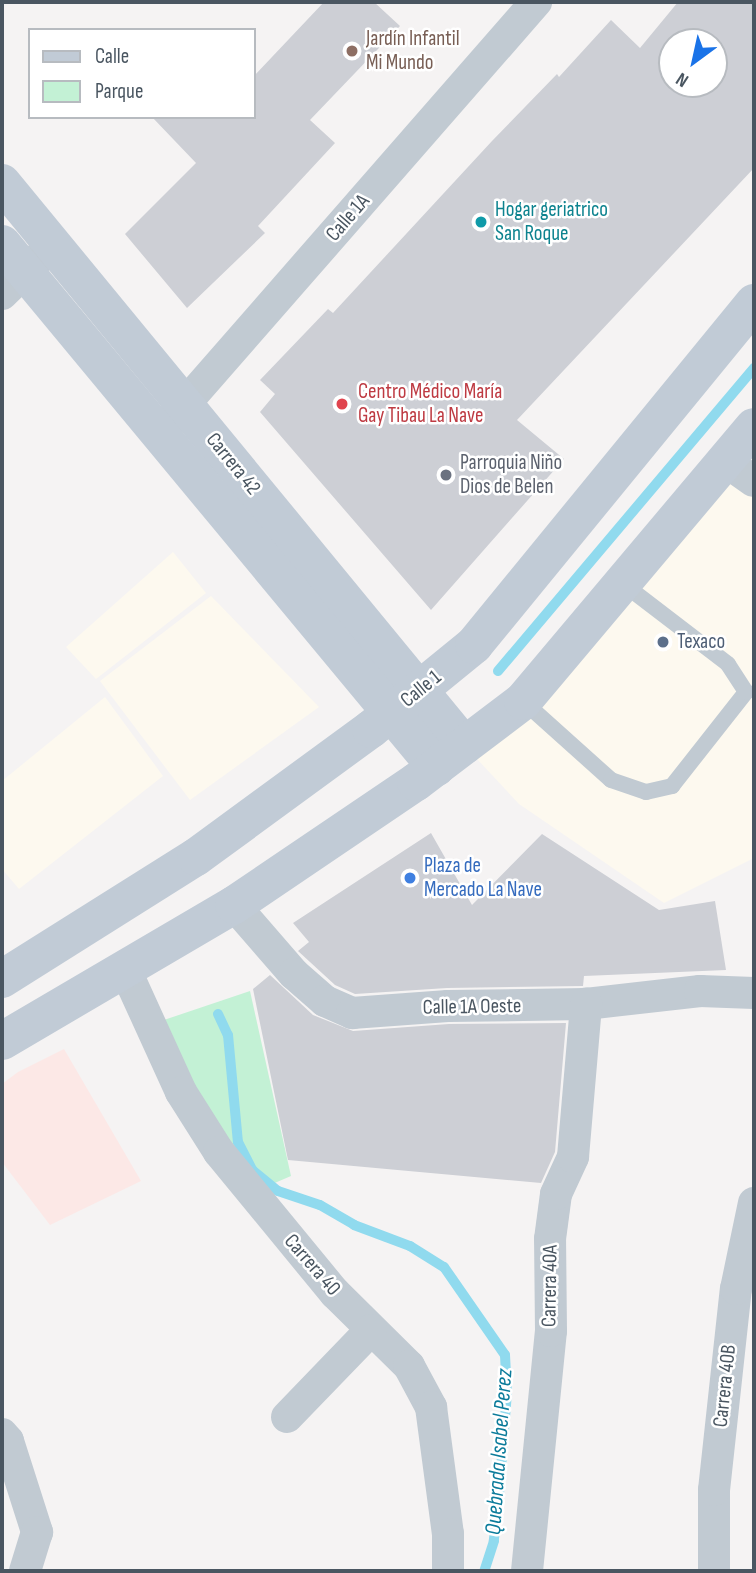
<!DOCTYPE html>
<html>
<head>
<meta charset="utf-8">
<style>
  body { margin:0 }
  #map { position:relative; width:756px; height:1573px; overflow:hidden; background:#f5f3f3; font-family:"Sofia Sans Condensed",sans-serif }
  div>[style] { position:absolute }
  .commercial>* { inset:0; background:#fdf9ef }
  .medical>* { inset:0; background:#fce8e6 }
  .green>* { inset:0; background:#c3f1d5 }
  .stream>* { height:10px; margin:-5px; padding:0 5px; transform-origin:5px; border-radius:5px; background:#90daee }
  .building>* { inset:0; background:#cdcfd5 }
  .lane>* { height:16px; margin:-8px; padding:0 8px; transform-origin:8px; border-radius:8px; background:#c1cad2 }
  .street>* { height:32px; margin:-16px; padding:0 16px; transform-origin:16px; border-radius:16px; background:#c1cad2 }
  .secondary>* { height:38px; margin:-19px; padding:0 19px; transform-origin:19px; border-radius:19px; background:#c1cbd6 }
  .dots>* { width:19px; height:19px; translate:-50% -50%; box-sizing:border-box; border:4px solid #fff; border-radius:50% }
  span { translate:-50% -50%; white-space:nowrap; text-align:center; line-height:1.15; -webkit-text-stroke:5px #fff; paint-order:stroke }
  .education-label { font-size:21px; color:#785e54 }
  .left { translate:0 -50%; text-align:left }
  .culture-label { font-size:21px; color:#0d838f }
  .street-label { font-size:21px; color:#4a5661 }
  .health-label { font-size:21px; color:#be3a42 }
  .worship-label { font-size:21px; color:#5b616d }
  .service-label { font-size:21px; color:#4e5e75 }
  .shop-label { font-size:21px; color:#366cbe }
  .water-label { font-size:23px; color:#0c7c9b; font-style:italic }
  .frame { position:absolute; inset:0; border:4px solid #4a5661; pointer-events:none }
  .legend { position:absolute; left:28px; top:28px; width:228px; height:91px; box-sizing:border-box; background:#fff; border:2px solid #b7bbc0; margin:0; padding:9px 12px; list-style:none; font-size:21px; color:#4a5661 }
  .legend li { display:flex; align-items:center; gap:14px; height:35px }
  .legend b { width:35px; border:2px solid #b7bbc0 }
  .north { position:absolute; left:658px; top:28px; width:70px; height:70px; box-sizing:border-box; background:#fff; border:2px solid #b7bbc0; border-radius:50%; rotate:213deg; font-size:19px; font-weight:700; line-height:28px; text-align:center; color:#4a5661 }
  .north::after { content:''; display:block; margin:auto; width:24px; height:32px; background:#1a73e8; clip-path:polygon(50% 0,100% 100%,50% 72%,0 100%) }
</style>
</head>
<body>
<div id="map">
  <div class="commercial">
    <i style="clip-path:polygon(754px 427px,754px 858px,664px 903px,519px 804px,464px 745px)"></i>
    <i style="clip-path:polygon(173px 552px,206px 593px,96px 679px,66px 647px)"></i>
    <i style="clip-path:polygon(211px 596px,319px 707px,190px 800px,100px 681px)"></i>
    <i style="clip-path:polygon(105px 697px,163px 776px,19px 889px,2px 869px,2px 781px)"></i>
  </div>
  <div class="medical">
    <i style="clip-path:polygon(64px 1049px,141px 1181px,50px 1225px,2px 1162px,2px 1084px,18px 1072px)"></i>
  </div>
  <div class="green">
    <i style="clip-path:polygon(250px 991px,291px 1176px,256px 1191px,158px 1022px)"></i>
  </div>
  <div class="stream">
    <i style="left:498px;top:671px;width:397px;rotate:-49.8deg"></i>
    <i style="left:218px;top:1014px;width:23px;rotate:65deg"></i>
    <i style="left:228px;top:1035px;width:107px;rotate:84.7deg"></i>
    <i style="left:238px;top:1142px;width:31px;rotate:63deg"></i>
    <i style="left:252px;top:1170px;width:33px;rotate:39deg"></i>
    <i style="left:278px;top:1191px;width:44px;rotate:18.4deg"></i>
    <i style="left:320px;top:1205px;width:39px;rotate:30deg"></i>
    <i style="left:354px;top:1225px;width:60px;rotate:20.6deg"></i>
    <i style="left:410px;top:1246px;width:40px;rotate:32deg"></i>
    <i style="left:444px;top:1267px;width:107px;rotate:55.3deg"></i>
    <i style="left:505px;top:1355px;width:37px;rotate:87deg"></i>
    <i style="left:507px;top:1392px;width:114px;rotate:94.5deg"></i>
    <i style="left:498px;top:1506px;width:35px;rotate:97deg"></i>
    <i style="left:494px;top:1541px;width:32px;rotate:108deg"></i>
  </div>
  <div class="building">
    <i style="clip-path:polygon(324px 2px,374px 2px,400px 26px,310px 120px,335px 143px,258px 226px,265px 233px,187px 308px,125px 234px,196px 163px,152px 117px,254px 117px,254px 76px)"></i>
    <i style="clip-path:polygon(evenodd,678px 2px,754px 2px,754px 168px,517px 420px,564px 459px,431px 610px,260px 412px,275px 394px,260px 380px,328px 309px,333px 313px,492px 141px,557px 74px,559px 77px,611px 20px,640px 48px,678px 2px,672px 42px,714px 42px,714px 84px,672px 84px,672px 42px)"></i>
    <i style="clip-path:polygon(431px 833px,472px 905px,542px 834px,659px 910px,715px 901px,726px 970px,584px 976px,583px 986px,447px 988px,355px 994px,335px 985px,298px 951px,309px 942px,293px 923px)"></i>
    <i style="clip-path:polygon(270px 975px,313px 1015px,353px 1031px,449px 1024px,566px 1023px,555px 1152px,541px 1183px,288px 1160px,253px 989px)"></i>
  </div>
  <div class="lane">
    <i style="left:523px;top:701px;width:118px;rotate:41.9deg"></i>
    <i style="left:611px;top:780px;width:37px;rotate:19deg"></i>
    <i style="left:646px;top:792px;width:27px;rotate:-13deg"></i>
    <i style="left:672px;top:786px;width:120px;rotate:-51.8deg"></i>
    <i style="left:746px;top:692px;width:33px;rotate:-123deg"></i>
    <i style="left:728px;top:664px;width:133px;rotate:-142.6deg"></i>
  </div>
  <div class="street">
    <i style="left:2px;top:294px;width:54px;rotate:-44.3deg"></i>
    <i style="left:169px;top:422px;width:558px;rotate:-48.85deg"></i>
    <i style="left:725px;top:461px;width:35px;rotate:35deg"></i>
    <i style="left:234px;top:905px;width:91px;rotate:49deg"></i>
    <i style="left:294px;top:974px;width:41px;rotate:41.1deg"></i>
    <i style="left:325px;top:1001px;width:30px;rotate:24deg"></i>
    <i style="left:352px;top:1013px;width:96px;rotate:-4.2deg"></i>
    <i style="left:448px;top:1006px;width:138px;rotate:-0.8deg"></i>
    <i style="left:586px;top:1004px;width:115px;rotate:-6.5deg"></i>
    <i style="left:700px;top:991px;width:54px;rotate:2.1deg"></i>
    <i style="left:125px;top:969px;width:135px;rotate:65.5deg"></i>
    <i style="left:181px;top:1092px;width:71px;rotate:57.7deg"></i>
    <i style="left:219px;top:1152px;width:183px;rotate:50.6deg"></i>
    <i style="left:335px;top:1293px;width:104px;rotate:44.6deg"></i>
    <i style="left:409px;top:1366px;width:47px;rotate:61.8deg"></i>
    <i style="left:431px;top:1407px;width:128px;rotate:82.4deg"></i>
    <i style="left:448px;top:1534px;width:37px;rotate:90deg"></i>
    <i style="left:287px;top:1417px;width:121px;rotate:-46deg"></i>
    <i style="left:2px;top:1434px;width:9px;rotate:49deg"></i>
    <i style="left:8px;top:1441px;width:96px;rotate:72.3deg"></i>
    <i style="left:37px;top:1532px;width:41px;rotate:107.1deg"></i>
    <i style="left:527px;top:1571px;width:241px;rotate:-84.3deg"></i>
    <i style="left:551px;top:1331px;width:92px;rotate:-90.6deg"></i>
    <i style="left:550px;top:1239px;width:45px;rotate:-82.4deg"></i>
    <i style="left:556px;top:1194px;width:41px;rotate:-65.3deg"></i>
    <i style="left:573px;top:1157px;width:154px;rotate:-85.1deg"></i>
    <i style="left:714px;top:1571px;width:81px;rotate:-90deg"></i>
    <i style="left:714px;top:1490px;width:202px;rotate:-83.8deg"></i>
    <i style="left:736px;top:1289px;width:88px;rotate:-78.2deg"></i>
  </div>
  <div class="secondary">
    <i style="left:2px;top:183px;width:728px;rotate:50.58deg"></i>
    <i style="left:2px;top:244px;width:680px;rotate:50.31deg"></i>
    <i style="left:2px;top:979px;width:229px;rotate:-32.2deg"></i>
    <i style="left:196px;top:857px;width:217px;rotate:-36.2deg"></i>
    <i style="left:371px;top:729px;width:133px;rotate:-39.2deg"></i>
    <i style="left:474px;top:645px;width:442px;rotate:-50.7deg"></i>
    <i style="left:2px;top:1041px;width:269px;rotate:-30.4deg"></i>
    <i style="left:234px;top:905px;width:220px;rotate:-34.1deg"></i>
    <i style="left:416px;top:782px;width:134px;rotate:-37.1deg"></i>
    <i style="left:523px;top:701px;width:358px;rotate:-49.9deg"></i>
  </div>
  <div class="dots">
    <i style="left:352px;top:51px;background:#8d6e63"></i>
    <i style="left:481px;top:222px;background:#0f9aa8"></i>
    <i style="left:342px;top:404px;background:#e0444e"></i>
    <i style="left:446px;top:475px;background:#6b7280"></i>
    <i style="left:663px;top:642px;background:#5c6f8a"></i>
    <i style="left:410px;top:878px;background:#3f7fe0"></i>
  </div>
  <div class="education-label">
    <span class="left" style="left:366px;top:51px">Jardín Infantil<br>Mi Mundo</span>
  </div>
  <div class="culture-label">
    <span class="left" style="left:495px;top:222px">Hogar geriatrico<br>San Roque</span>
  </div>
  <div class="street-label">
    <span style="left:348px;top:218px;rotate:-49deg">Calle 1A</span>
    <span style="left:233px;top:464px;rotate:51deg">Carrera 42</span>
    <span style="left:421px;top:689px;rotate:-39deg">Calle 1</span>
    <span style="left:472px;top:1007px;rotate:-1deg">Calle 1A Oeste</span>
    <span style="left:312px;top:1265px;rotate:49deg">Carrera 40</span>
    <span style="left:550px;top:1286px;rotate:-89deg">Carrera 40A</span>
    <span style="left:725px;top:1386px;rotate:-84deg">Carrera 40B</span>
  </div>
  <div class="health-label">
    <span class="left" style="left:358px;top:404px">Centro Médico María<br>Gay Tibau La Nave</span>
  </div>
  <div class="worship-label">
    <span class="left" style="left:460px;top:475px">Parroquia Niño<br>Dios de Belen</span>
  </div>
  <div class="service-label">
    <span class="left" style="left:677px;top:642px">Texaco</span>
  </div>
  <div class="shop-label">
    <span class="left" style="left:424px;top:878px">Plaza de<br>Mercado La Nave</span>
  </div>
  <div class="water-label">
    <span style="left:499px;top:1452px;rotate:-86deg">Quebrada Isabel Perez</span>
  </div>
  <div class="frame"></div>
  <ul class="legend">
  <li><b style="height:9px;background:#c1cbd6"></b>Calle</li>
  <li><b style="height:19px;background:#c3f1d5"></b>Parque</li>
  </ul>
  <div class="north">N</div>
</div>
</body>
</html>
